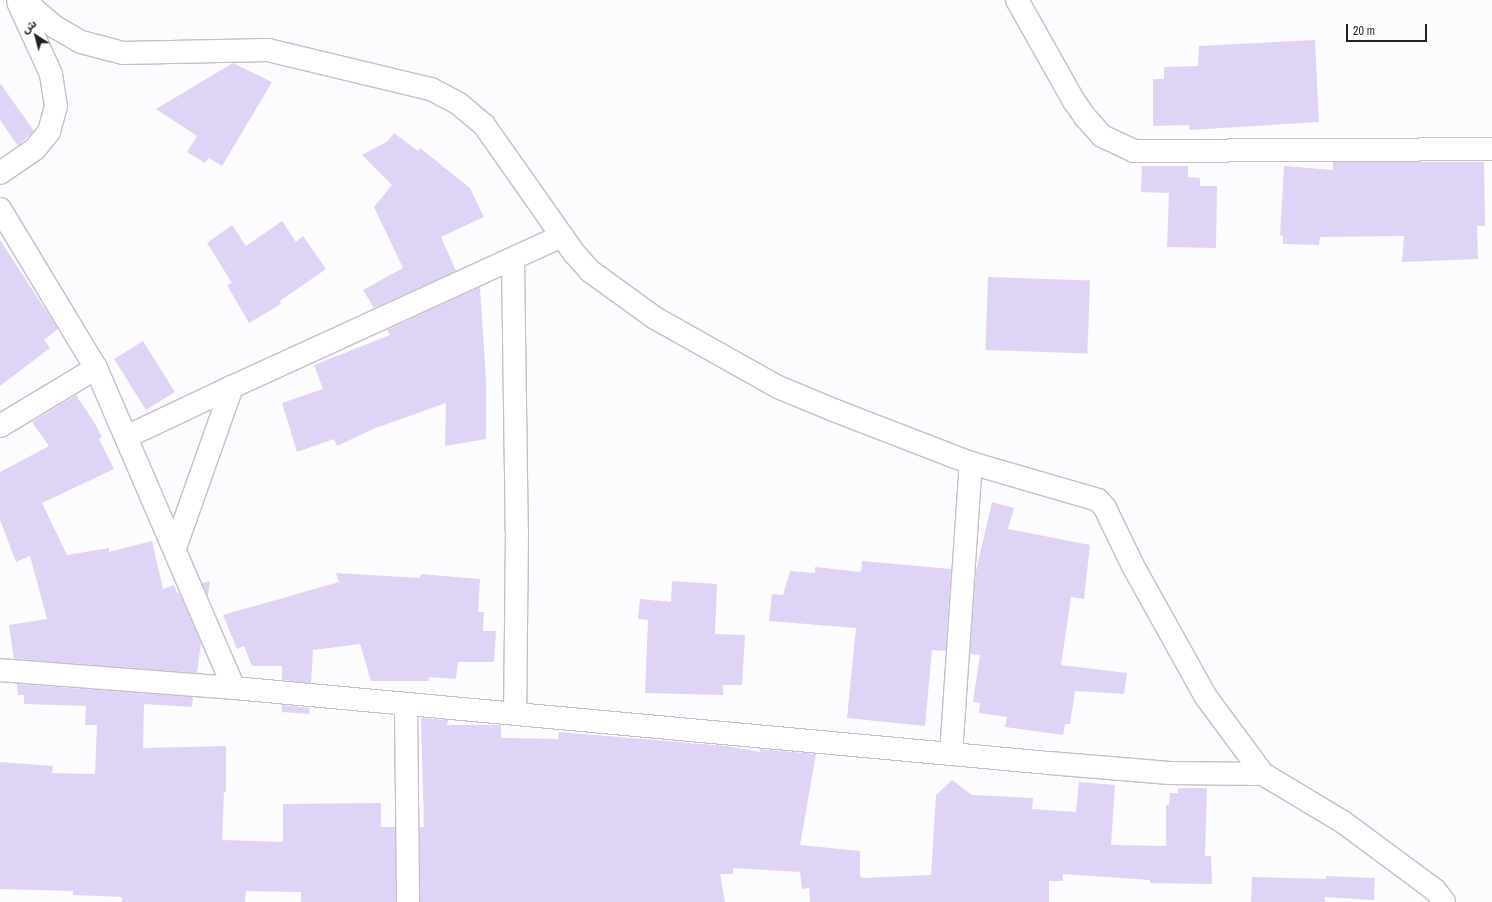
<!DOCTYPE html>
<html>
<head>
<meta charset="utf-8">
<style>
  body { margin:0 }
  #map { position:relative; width:1492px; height:902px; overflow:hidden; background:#fcfbfd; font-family:"Archivo Narrow","Noto Sans Arabic",sans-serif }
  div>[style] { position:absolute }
  .building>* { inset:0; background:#dfd4f5; transform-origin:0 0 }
  .roads { filter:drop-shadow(1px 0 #c3bfcc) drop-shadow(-1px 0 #c3bfcc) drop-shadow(0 1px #c3bfcc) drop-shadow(0 -1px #c3bfcc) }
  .minor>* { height:22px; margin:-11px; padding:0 11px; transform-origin:11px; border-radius:11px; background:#fff }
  span { translate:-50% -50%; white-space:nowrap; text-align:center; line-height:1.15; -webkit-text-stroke:4px #fff; paint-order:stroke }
  .north { position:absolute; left:16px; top:16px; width:40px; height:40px; -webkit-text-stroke:3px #fff; paint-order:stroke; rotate:324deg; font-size:11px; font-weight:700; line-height:16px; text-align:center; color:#211f24 }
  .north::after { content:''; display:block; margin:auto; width:14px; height:18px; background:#211f24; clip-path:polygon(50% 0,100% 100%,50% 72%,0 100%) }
  .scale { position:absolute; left:1346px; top:24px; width:81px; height:18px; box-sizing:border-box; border:2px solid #211f24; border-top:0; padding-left:5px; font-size:12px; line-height:14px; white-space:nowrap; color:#211f24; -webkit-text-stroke:3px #fff; paint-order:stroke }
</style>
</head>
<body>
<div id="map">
  <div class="building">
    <i style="clip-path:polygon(1315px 40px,1319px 122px,1189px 130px,1189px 125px,1153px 126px,1153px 79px,1164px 79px,1164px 67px,1198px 66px,1199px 46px)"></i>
    <i style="clip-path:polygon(233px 63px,272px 82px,222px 166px,209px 158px,205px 163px,187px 152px,197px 136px,156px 109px)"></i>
    <i style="clip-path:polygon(0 83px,34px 131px,18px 146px,0 120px)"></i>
    <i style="clip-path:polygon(394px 133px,418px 151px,420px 148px,470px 188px,484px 217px,441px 237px,456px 271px,374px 308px,363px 290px,403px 268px,374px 207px,392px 185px,362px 155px,388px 141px)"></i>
    <i style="clip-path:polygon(1333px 162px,1484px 162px,1485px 226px,1477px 226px,1478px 259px,1402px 262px,1404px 236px,1320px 237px,1319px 245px,1283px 244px,1283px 236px,1280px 235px,1284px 166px,1333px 170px)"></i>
    <i style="clip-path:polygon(1142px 166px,1188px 166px,1188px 177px,1200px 178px,1200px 186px,1217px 186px,1216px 248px,1167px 247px,1169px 193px,1141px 192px)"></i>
    <i style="clip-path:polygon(282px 221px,296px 242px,303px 236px,326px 269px,280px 301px,281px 304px,249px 323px,227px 285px,232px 283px,207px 243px,232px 225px,246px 246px)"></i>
    <i style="clip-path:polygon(0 240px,58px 329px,44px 340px,50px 348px,0 386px)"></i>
    <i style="left:988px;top:277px;width:102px;height:73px;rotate:2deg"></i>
    <i style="clip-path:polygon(480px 287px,486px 380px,486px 439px,445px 446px,446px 403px,373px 429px,337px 446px,334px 439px,297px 452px,282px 403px,323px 389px,314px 365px,390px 335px,387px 330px)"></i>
    <i style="left:143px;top:341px;width:60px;height:34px;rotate:58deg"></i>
    <i style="clip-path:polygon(76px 395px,94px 422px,102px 437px,99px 439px,114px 469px,42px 503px,67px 555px,109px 548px,109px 552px,152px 541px,163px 589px,174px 585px,177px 593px,179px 592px,201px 643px,197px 673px,14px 659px,9px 625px,47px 619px,30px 556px,16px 562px,0 520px,0 472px,49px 446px,32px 422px)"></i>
    <i style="clip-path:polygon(992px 502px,1014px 508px,1008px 529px,1090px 545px,1084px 599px,1071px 597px,1061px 665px,1127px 673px,1124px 694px,1075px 691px,1070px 724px,1065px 724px,1063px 735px,1005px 727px,1007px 717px,979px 713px,980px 703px,973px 702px,980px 655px,970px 654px,976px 571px)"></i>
    <i style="clip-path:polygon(862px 561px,951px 569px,946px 651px,932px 650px,925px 726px,847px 718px,856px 628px,769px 621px,772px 594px,783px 595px,790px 571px,815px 573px,815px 567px,861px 572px)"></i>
    <i style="clip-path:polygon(336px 573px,420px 578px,421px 574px,480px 579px,478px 612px,484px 612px,483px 631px,496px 631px,494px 662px,458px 662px,456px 679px,429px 677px,429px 681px,371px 681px,360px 644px,313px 650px,311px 683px,282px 680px,282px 666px,252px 666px,244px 646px,237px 649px,223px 615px,339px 582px)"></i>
    <i style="clip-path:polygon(210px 581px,208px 596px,202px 583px)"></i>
    <i style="clip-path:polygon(672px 581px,717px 584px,715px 634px,745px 635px,742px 685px,723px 685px,723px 695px,645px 693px,648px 620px,638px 619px,640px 599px,671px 602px)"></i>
    <i style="clip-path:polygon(17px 684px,193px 697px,192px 707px,144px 704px,143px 748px,226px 746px,226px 792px,224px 792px,222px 840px,283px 842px,283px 804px,381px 803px,381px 827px,395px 827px,396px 902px,301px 902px,301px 892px,246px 891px,245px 902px,122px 902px,122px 897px,73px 895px,73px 891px,0 889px,0 762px,53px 766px,52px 773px,95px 774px,97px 725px,85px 725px,86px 706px,24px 704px,24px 695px,18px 695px)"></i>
    <i style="clip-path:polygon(282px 705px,310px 708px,309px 714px,282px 712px)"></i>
    <i style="clip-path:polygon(421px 718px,448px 720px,447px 725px,501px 725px,501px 738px,558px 739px,559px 732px,726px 746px,760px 752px,760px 749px,816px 754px,800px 845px,860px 851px,860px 876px,863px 878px,931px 875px,936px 795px,952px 780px,972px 795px,1033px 798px,1032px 809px,1076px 812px,1079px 782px,1115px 785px,1111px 845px,1166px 846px,1166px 805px,1169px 805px,1170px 793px,1178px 793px,1178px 788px,1207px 788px,1205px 856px,1211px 856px,1212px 884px,1150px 883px,1150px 880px,1063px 874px,1063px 881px,1049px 881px,1049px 902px,810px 902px,809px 888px,802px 889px,800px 872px,733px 868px,733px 874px,720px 874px,725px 902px,420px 902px,420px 827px,424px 827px)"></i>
    <i style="clip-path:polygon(1326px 876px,1375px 878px,1374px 900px,1325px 897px,1325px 902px,1251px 902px,1252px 877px,1326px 879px)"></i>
  </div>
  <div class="roads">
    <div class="minor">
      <i style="left:23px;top:0;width:42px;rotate:40.2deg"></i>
      <i style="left:55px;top:27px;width:30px;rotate:30deg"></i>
      <i style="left:81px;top:42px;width:43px;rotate:14.7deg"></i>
      <i style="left:123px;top:53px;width:145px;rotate:-1.2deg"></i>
      <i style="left:268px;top:50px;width:168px;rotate:13.5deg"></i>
      <i style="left:431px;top:89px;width:32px;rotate:28deg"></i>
      <i style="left:459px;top:104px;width:33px;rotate:40deg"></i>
      <i style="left:484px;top:125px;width:156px;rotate:54.9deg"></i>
      <i style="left:574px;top:253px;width:24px;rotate:48deg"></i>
      <i style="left:590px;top:271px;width:80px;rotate:35.9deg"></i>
      <i style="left:655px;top:318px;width:141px;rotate:29.3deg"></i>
      <i style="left:778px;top:387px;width:63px;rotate:22.5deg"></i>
      <i style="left:836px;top:411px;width:145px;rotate:21.1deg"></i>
      <i style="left:971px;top:463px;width:132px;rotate:16.2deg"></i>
      <i style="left:1098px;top:500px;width:11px;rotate:49deg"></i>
      <i style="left:1105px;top:508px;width:64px;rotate:64.2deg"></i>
      <i style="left:1133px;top:566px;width:150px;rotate:60.9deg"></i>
      <i style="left:1206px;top:697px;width:96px;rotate:53.5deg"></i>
      <i style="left:1263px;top:774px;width:93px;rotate:31deg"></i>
      <i style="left:1343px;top:822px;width:114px;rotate:36.5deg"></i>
      <i style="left:1435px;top:890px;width:15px;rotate:53deg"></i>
      <i style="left:1017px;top:0;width:116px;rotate:60.6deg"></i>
      <i style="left:1074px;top:101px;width:21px;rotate:55deg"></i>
      <i style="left:1086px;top:118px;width:24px;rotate:48deg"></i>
      <i style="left:1102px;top:136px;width:35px;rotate:25deg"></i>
      <i style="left:1134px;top:151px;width:358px;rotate:-0.3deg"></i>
      <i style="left:0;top:173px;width:42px;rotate:-34.4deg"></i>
      <i style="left:35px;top:149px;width:22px;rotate:-51deg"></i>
      <i style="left:49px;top:132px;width:27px;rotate:-75deg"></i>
      <i style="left:56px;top:106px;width:32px;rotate:-99deg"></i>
      <i style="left:51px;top:74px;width:79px;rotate:-114.6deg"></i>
      <i style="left:0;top:209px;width:186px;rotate:58.9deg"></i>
      <i style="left:96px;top:368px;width:348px;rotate:66.7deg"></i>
      <i style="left:513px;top:260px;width:271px;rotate:89.2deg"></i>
      <i style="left:517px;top:531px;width:183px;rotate:90.6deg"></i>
      <i style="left:0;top:426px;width:112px;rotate:-31.1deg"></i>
      <i style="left:126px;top:437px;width:117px;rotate:-25.3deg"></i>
      <i style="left:175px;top:548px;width:171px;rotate:-70.5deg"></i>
      <i style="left:232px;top:387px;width:363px;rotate:-24.6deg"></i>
      <i style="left:0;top:670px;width:235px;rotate:4.4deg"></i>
      <i style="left:234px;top:688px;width:818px;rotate:5.26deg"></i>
      <i style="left:1049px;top:763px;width:121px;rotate:4.7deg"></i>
      <i style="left:1170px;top:773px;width:93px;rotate:0.6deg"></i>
      <i style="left:406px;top:704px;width:198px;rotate:89.4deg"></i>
      <i style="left:951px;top:754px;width:292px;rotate:-86.1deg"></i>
    </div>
  </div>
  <div class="north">ش</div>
  <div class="scale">20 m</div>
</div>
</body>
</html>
